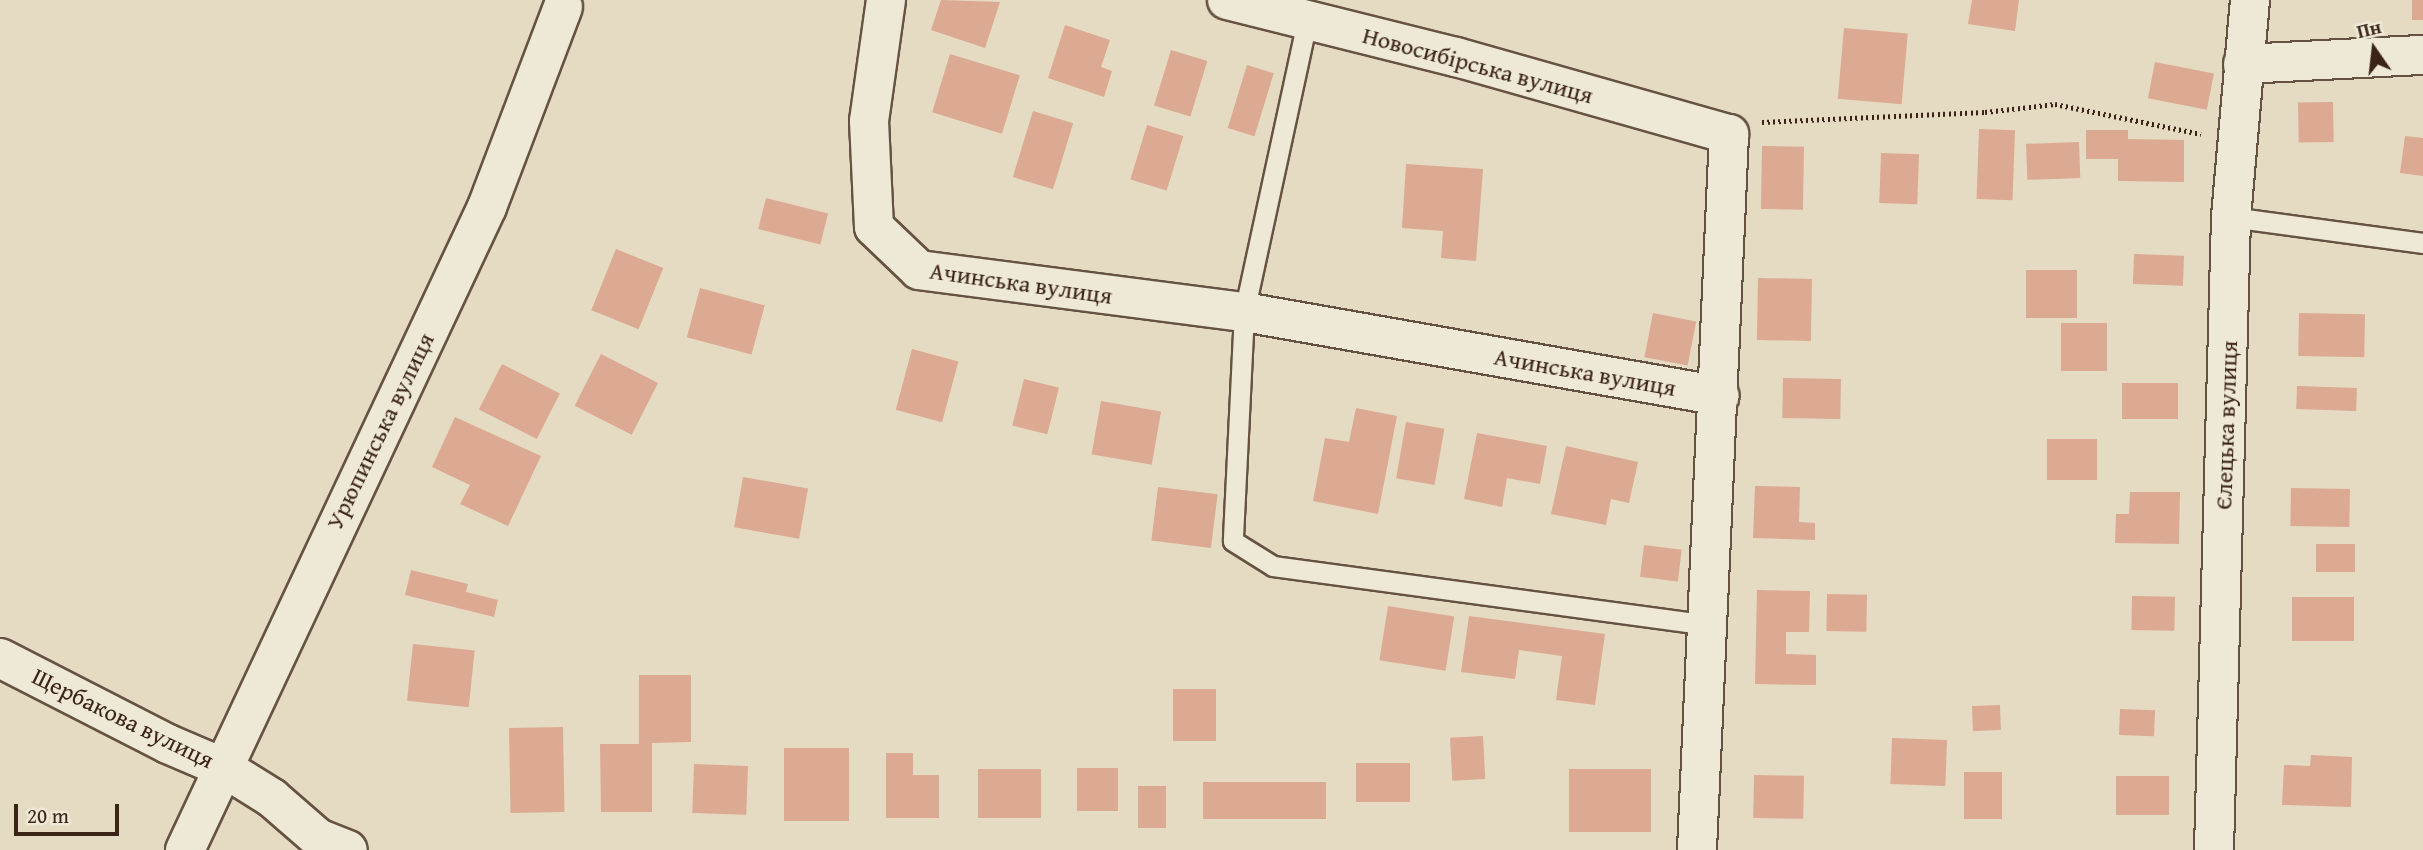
<!DOCTYPE html>
<html>
<head>
<meta charset="utf-8">
<style>
  body { margin:0 }
  #map { position:relative; width:2423px; height:850px; overflow:hidden; background:#e5dbc2; font-family:"Gentium Book Plus",serif }
  div>[style] { position:absolute }
  .building>* { inset:0; background:#dca992; transform-origin:0 0 }
  .path>* { height:4.5px; margin-top:-2.25px; transform-origin:0; background:repeating-linear-gradient(90deg,#3b2417 0 2px,transparent 0 5.5px) }
  .roads { filter:drop-shadow(2px 0 #665242) drop-shadow(-2px 0 #665242) drop-shadow(0 2px #665242) drop-shadow(0 -2px #665242) }
  .service>* { height:19px; margin:-9.5px; padding:0 9.5px; transform-origin:9.5px; border-radius:9.5px; background:#eee8d7 }
  .minor>* { height:38px; margin:-19px; padding:0 19px; transform-origin:19px; border-radius:19px; background:#eee8d7 }
  span { translate:-50% -50%; white-space:nowrap; text-align:center; line-height:1.15; -webkit-text-stroke:7px #eee8d7; paint-order:stroke }
  .street-label { font-size:24px; color:#3b2417 }
  .north { position:absolute; left:2339px; top:14px; width:70px; height:70px; -webkit-text-stroke:5px #eee8d7; paint-order:stroke; rotate:346deg; font-size:19px; font-weight:700; line-height:28px; text-align:center; color:#3b2417 }
  .north::after { content:''; display:block; margin:auto; width:24px; height:32px; background:#3b2417; clip-path:polygon(50% 0,100% 100%,50% 72%,0 100%) }
  .scale { position:absolute; left:14px; top:804px; width:105px; height:32px; box-sizing:border-box; border:4px solid #3b2417; border-top:0; padding-left:9px; font-size:21px; line-height:24px; white-space:nowrap; color:#3b2417; -webkit-text-stroke:5px #eee8d7; paint-order:stroke }
</style>
</head>
<body>
<div id="map">
  <div class="building">
    <i style="clip-path:polygon(941px 0,1000px 2px,985px 48px,931px 30px)"></i>
    <i style="clip-path:polygon(1972px 0,2019px 0,2015px 31px,1968px 24px)"></i>
    <i style="left:2412px;top:0;width:11px;height:20px"></i>
    <i style="clip-path:polygon(1065px 25px,1110px 40px,1101px 67px,1112px 71px,1104px 97px,1048px 78px)"></i>
    <i style="left:1844px;top:28px;width:64px;height:71px;rotate:5deg"></i>
    <i style="left:1171px;top:50px;width:38px;height:58px;rotate:17deg"></i>
    <i style="left:950px;top:54px;width:73px;height:61px;rotate:17deg"></i>
    <i style="left:2155px;top:62px;width:60px;height:37px;rotate:11deg"></i>
    <i style="left:1247px;top:65px;width:28px;height:66px;rotate:17deg"></i>
    <i style="left:2333px;top:102px;width:40px;height:35px;rotate:89deg"></i>
    <i style="left:1033px;top:111px;width:42px;height:69px;rotate:17deg"></i>
    <i style="left:1147px;top:125px;width:38px;height:57px;rotate:17deg"></i>
    <i style="left:1979px;top:129px;width:36px;height:70px;rotate:2deg"></i>
    <i style="clip-path:polygon(2086px 130px,2128px 130px,2128px 139px,2184px 140px,2184px 182px,2118px 181px,2118px 159px,2086px 159px)"></i>
    <i style="clip-path:polygon(2405px 136px,2423px 138px,2423px 176px,2400px 173px)"></i>
    <i style="left:2079px;top:142px;width:36px;height:53px;rotate:88deg"></i>
    <i style="left:1762px;top:146px;width:42px;height:63px;rotate:1deg"></i>
    <i style="left:1881px;top:153px;width:38px;height:50px;rotate:2deg"></i>
    <i style="clip-path:polygon(1406px 164px,1483px 169px,1476px 261px,1441px 258px,1443px 231px,1402px 228px)"></i>
    <i style="left:766px;top:198px;width:64px;height:32px;rotate:14deg"></i>
    <i style="left:616px;top:249px;width:51px;height:66px;rotate:22deg"></i>
    <i style="left:2134px;top:254px;width:50px;height:30px;rotate:2deg"></i>
    <i style="left:2026px;top:270px;width:51px;height:48px"></i>
    <i style="left:1758px;top:278px;width:54px;height:62px;rotate:1deg"></i>
    <i style="left:700px;top:288px;width:67px;height:51px;rotate:15deg"></i>
    <i style="left:1653px;top:313px;width:44px;height:45px;rotate:11deg"></i>
    <i style="left:2299px;top:313px;width:66px;height:43px;rotate:1deg"></i>
    <i style="left:2061px;top:323px;width:46px;height:48px"></i>
    <i style="left:912px;top:349px;width:48px;height:63px;rotate:15deg"></i>
    <i style="left:601px;top:354px;width:64px;height:58px;rotate:27deg"></i>
    <i style="left:502px;top:364px;width:65px;height:51px;rotate:27deg"></i>
    <i style="left:1783px;top:378px;width:58px;height:40px;rotate:1deg"></i>
    <i style="left:1024px;top:379px;width:36px;height:48px;rotate:14deg"></i>
    <i style="left:2122px;top:383px;width:56px;height:36px"></i>
    <i style="left:2297px;top:386px;width:60px;height:23px;rotate:2deg"></i>
    <i style="left:1101px;top:401px;width:61px;height:54px;rotate:10deg"></i>
    <i style="clip-path:polygon(1356px 408px,1397px 416px,1378px 514px,1313px 501px,1325px 438px,1349px 442px)"></i>
    <i style="clip-path:polygon(455px 417px,541px 456px,508px 526px,460px 504px,470px 485px,432px 467px)"></i>
    <i style="left:1406px;top:422px;width:39px;height:57px;rotate:10deg"></i>
    <i style="clip-path:polygon(1477px 433px,1547px 446px,1540px 484px,1507px 478px,1502px 507px,1464px 499px)"></i>
    <i style="left:2047px;top:439px;width:50px;height:41px"></i>
    <i style="clip-path:polygon(1566px 446px,1638px 462px,1629px 503px,1611px 499px,1606px 525px,1551px 514px)"></i>
    <i style="left:743px;top:477px;width:66px;height:51px;rotate:10deg"></i>
    <i style="clip-path:polygon(1755px 486px,1800px 487px,1799px 522px,1815px 523px,1815px 540px,1753px 538px)"></i>
    <i style="left:1158px;top:487px;width:60px;height:54px;rotate:7deg"></i>
    <i style="left:2291px;top:488px;width:59px;height:38px;rotate:1deg"></i>
    <i style="clip-path:polygon(2130px 492px,2180px 492px,2179px 544px,2115px 543px,2116px 514px,2129px 514px)"></i>
    <i style="left:2316px;top:544px;width:39px;height:28px"></i>
    <i style="left:1644px;top:545px;width:38px;height:32px;rotate:7deg"></i>
    <i style="clip-path:polygon(411px 570px,468px 584px,466px 592px,498px 600px,494px 617px,405px 595px)"></i>
    <i style="clip-path:polygon(1757px 590px,1810px 591px,1809px 632px,1786px 632px,1786px 654px,1816px 655px,1816px 685px,1755px 684px)"></i>
    <i style="left:1827px;top:594px;width:40px;height:37px;rotate:1deg"></i>
    <i style="left:2132px;top:596px;width:43px;height:34px;rotate:1deg"></i>
    <i style="left:2292px;top:597px;width:62px;height:44px"></i>
    <i style="left:1388px;top:606px;width:67px;height:55px;rotate:9deg"></i>
    <i style="clip-path:polygon(1469px 616px,1605px 634px,1595px 705px,1556px 700px,1562px 656px,1519px 650px,1515px 679px,1461px 672px)"></i>
    <i style="left:413px;top:644px;width:62px;height:57px;rotate:6deg"></i>
    <i style="clip-path:polygon(639px 675px,691px 675px,691px 742px,652px 743px,652px 812px,601px 812px,600px 744px,639px 744px)"></i>
    <i style="left:1173px;top:689px;width:43px;height:52px"></i>
    <i style="left:2000px;top:705px;width:25px;height:28px;rotate:88deg"></i>
    <i style="left:2120px;top:709px;width:35px;height:26px;rotate:2deg"></i>
    <i style="left:563px;top:727px;width:85px;height:54px;rotate:89deg"></i>
    <i style="left:1483px;top:736px;width:43px;height:33px;rotate:87deg"></i>
    <i style="left:1892px;top:738px;width:55px;height:46px;rotate:2deg"></i>
    <i style="left:784px;top:748px;width:65px;height:73px"></i>
    <i style="clip-path:polygon(886px 753px,913px 753px,913px 775px,939px 775px,939px 818px,886px 818px)"></i>
    <i style="clip-path:polygon(2311px 755px,2352px 757px,2351px 807px,2282px 805px,2284px 765px,2310px 766px)"></i>
    <i style="left:1356px;top:763px;width:54px;height:39px"></i>
    <i style="left:694px;top:764px;width:54px;height:49px;rotate:2deg"></i>
    <i style="left:1118px;top:768px;width:43px;height:41px;rotate:90deg"></i>
    <i style="left:1041px;top:769px;width:49px;height:63px;rotate:90deg"></i>
    <i style="left:1569px;top:769px;width:82px;height:63px"></i>
    <i style="left:1964px;top:772px;width:38px;height:47px"></i>
    <i style="left:1754px;top:775px;width:50px;height:43px;rotate:1deg"></i>
    <i style="left:2116px;top:776px;width:53px;height:39px"></i>
    <i style="left:1326px;top:782px;width:37px;height:123px;rotate:90deg"></i>
    <i style="left:1138px;top:786px;width:28px;height:42px"></i>
  </div>
  <div class="path">
    <i style="left:1762px;top:122px;width:223px;rotate:-2.6deg"></i>
    <i style="left:1985px;top:112px;width:70px;rotate:-6.5deg"></i>
    <i style="left:2055px;top:104px;width:149px;rotate:11.6deg"></i>
  </div>
  <div class="roads">
    <div class="service">
      <i style="left:1307px;top:21px;width:298px;rotate:102.2deg"></i>
      <i style="left:1244px;top:312px;width:229px;rotate:92.8deg"></i>
      <i style="left:1233px;top:541px;width:47px;rotate:32deg"></i>
      <i style="left:1273px;top:566px;width:440px;rotate:7.7deg"></i>
      <i style="left:2231px;top:217px;width:194px;rotate:7.7deg"></i>
    </div>
    <div class="minor">
      <i style="left:886px;top:0;width:122px;rotate:98deg"></i>
      <i style="left:869px;top:121px;width:106px;rotate:87.3deg"></i>
      <i style="left:874px;top:227px;width:62px;rotate:43.7deg"></i>
      <i style="left:919px;top:270px;width:328px;rotate:7.4deg"></i>
      <i style="left:1244px;top:312px;width:483px;rotate:10deg"></i>
      <i style="left:1227px;top:0;width:236px;rotate:14deg"></i>
      <i style="left:1456px;top:57px;width:284px;rotate:15.8deg"></i>
      <i style="left:1729px;top:134px;width:717px;rotate:92.56deg"></i>
      <i style="left:2243px;top:64px;width:180px;rotate:-2.9deg"></i>
      <i style="left:0;top:658px;width:189px;rotate:27.1deg"></i>
      <i style="left:168px;top:744px;width:61px;rotate:23.2deg"></i>
      <i style="left:224px;top:768px;width:57px;rotate:32deg"></i>
      <i style="left:272px;top:798px;width:61px;rotate:41deg"></i>
      <i style="left:318px;top:838px;width:32px;rotate:22deg"></i>
      <i style="left:185px;top:850px;width:710px;rotate:-64.84deg"></i>
      <i style="left:487px;top:207px;width:214px;rotate:-69.2deg"></i>
      <i style="left:2214px;top:850px;width:633px;rotate:-88.46deg"></i>
      <i style="left:2231px;top:217px;width:218px;rotate:-85deg"></i>
    </div>
  </div>
  <div class="street-label">
    <span style="left:1478px;top:65px;rotate:15deg">Новосибірська вулиця</span>
    <span style="left:1021px;top:283px;rotate:8deg">Ачинська вулиця</span>
    <span style="left:1585px;top:372px;rotate:10deg">Ачинська вулиця</span>
    <span style="left:2226px;top:425px;rotate:-88deg">Єлецька вулиця</span>
    <span style="left:380px;top:431px;rotate:-64deg">Урюпинська вулиця</span>
    <span style="left:123px;top:718px;rotate:26deg">Щербакова вулиця</span>
  </div>
  <div class="north">Пн</div>
  <div class="scale">20 m</div>
</div>
</body>
</html>
